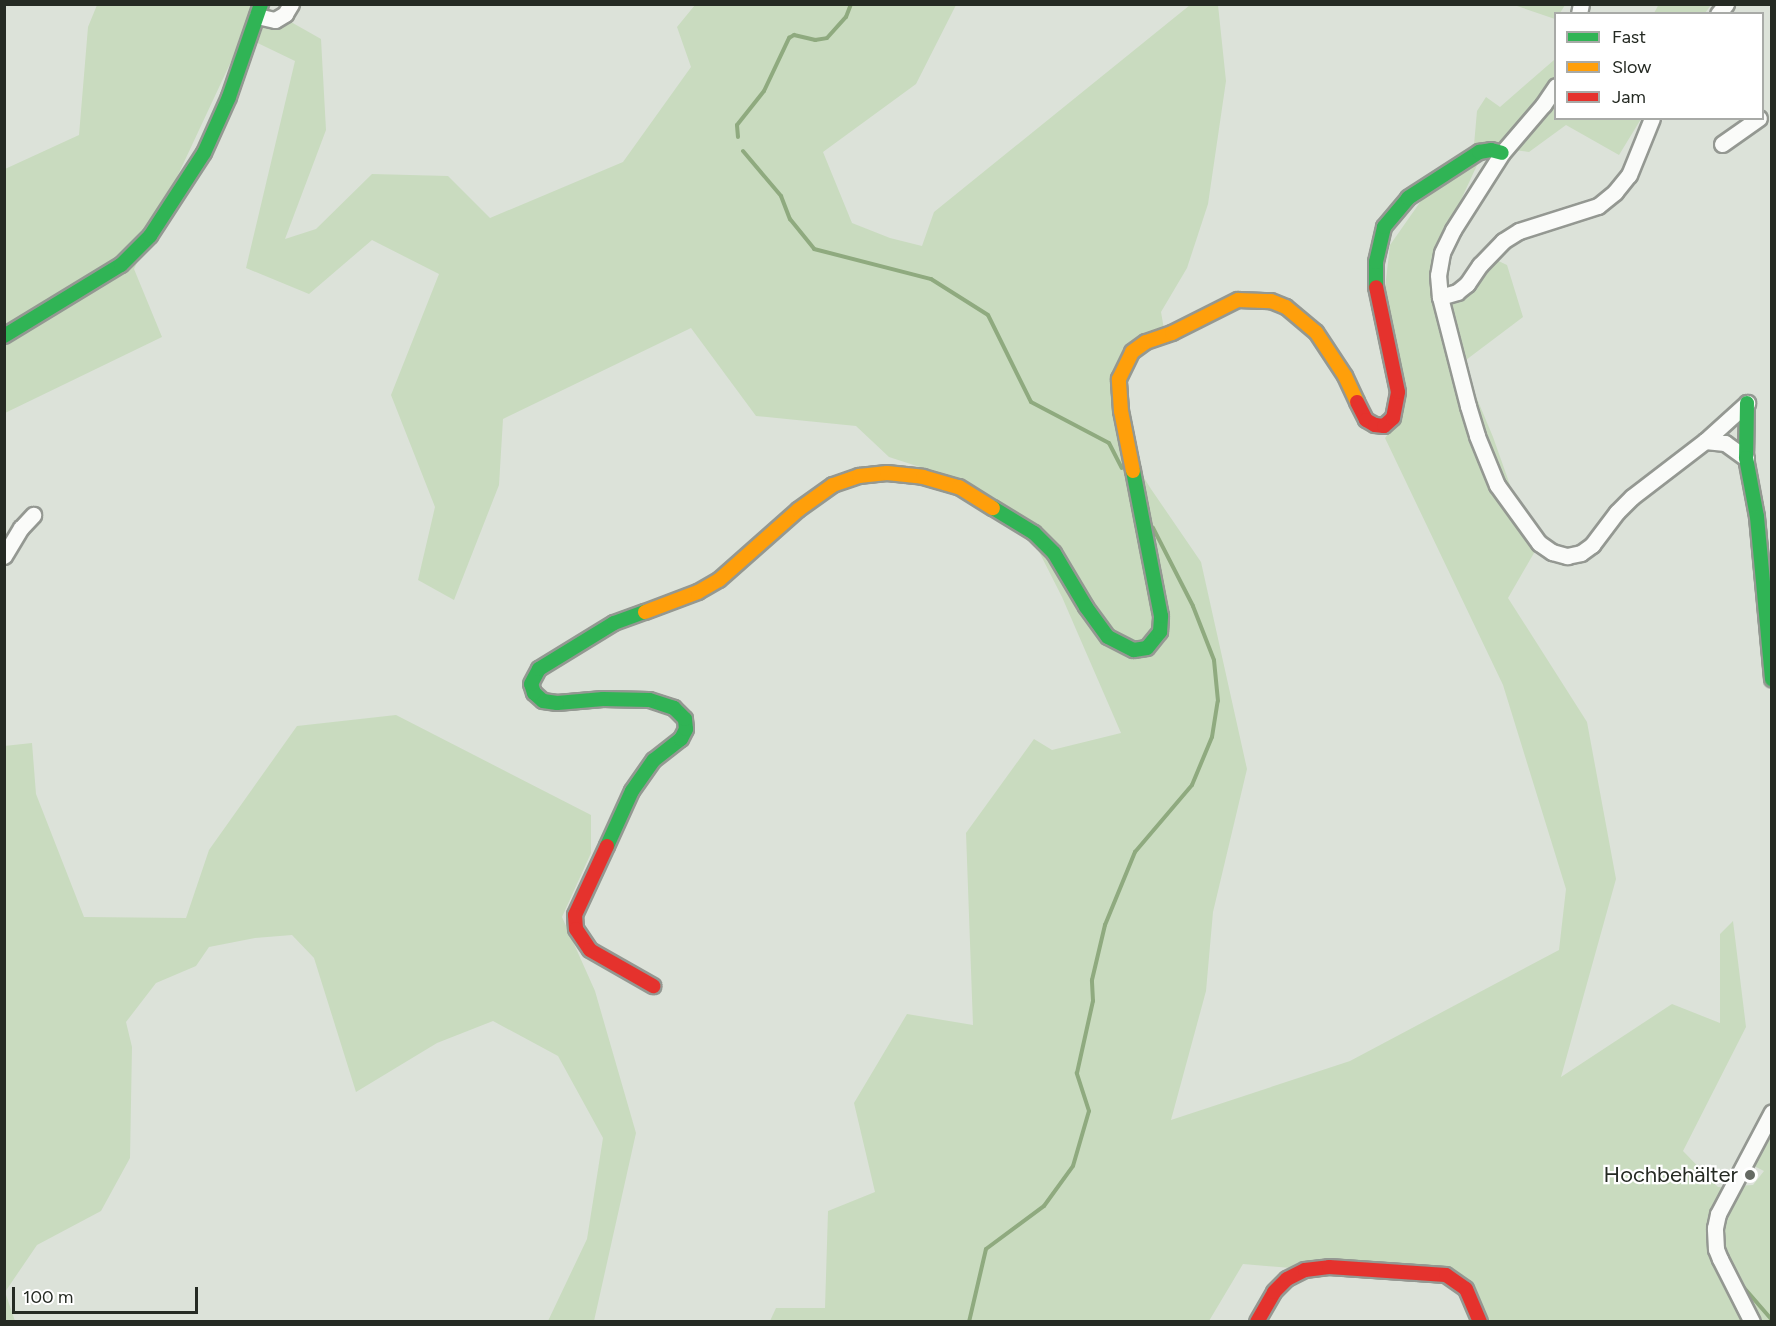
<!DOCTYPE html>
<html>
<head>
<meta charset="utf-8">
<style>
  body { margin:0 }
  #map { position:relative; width:1776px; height:1326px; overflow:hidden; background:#dce2d9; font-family:Figtree,sans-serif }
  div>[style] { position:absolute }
  .green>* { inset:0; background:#c9dbbf }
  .stream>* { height:4px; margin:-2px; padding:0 2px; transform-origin:2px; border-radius:2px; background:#8faa7f }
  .roads { filter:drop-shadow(2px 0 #949892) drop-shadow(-2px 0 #949892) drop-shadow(0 2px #949892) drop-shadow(0 -2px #949892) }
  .street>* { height:15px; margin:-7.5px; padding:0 7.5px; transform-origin:7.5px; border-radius:7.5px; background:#fafbf9 }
  .fast>* { height:14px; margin:-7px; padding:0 7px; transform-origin:7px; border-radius:7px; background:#30b455 }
  .slow>* { height:14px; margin:-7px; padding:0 7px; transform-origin:7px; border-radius:7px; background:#ff9f0a }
  .jam>* { height:14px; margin:-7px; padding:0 7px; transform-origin:7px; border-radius:7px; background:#e5322d }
  .dots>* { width:16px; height:16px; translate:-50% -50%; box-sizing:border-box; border:3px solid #fff; border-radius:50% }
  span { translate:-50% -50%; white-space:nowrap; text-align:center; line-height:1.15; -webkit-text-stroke:4.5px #fff; paint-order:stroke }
  .poi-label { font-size:22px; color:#252a23 }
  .right { translate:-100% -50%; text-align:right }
  .frame { position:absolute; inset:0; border:6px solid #252a23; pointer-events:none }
  .legend { position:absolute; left:1554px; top:12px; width:210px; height:108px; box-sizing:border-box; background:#fff; border:2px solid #a8aaa7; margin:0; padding:8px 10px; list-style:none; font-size:18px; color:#252a23 }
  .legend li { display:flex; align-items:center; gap:12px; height:30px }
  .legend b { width:30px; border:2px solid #a8aaa7 }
  .scale { position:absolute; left:12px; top:1287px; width:186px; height:27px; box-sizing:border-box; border:3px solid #252a23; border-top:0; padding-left:8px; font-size:18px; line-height:21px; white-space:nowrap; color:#252a23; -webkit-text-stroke:4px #fff; paint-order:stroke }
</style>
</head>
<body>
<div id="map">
  <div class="green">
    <i style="clip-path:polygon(1659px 4px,1711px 4px,1711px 5px,1705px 13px,1654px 13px)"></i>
    <i style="clip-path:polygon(97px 5px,261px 5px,321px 39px,326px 130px,285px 239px,316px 229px,372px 174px,448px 176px,490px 218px,623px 162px,691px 67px,677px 27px,695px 5px,956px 5px,916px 84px,823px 152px,852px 223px,890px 238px,922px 246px,934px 212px,1190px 5px,1218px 5px,1226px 81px,1208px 204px,1187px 268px,1161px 312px,1164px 329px,1126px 350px,1124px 446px,1151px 489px,1201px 562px,1247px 769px,1213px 912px,1206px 991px,1171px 1120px,1350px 1061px,1559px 950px,1566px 889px,1503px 685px,1385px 438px,1399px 420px,1384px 297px,1390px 245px,1423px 198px,1478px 163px,1442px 241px,1434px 300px,1492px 258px,1507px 265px,1523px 317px,1462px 363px,1493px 437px,1534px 553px,1508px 598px,1587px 722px,1616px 879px,1561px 1077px,1672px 1004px,1720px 1023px,1720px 934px,1733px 921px,1746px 1027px,1683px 1151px,1718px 1187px,1753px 1185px,1764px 1171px,1748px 1163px,1771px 1127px,1771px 1321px,1484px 1321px,1447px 1281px,1243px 1264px,1209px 1321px,770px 1321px,776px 1308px,825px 1308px,828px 1211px,875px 1192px,854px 1103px,907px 1014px,973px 1025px,966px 833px,1034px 739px,1052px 750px,1121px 733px,1062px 597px,1023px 520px,963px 481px,889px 457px,856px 426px,756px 416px,691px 328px,503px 419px,499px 485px,454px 600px,418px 580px,435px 507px,391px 395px,439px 274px,372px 240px,309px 294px,246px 268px,295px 61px,243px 36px,134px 269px,162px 337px,5px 413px,5px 169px,79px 135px,88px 27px)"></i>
    <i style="clip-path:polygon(1514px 5px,1565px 5px,1560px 13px,1556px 14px,1555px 19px)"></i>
    <i style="clip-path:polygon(1555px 55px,1556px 118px,1641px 119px,1619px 155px,1566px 125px,1529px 152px,1474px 145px,1477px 111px,1486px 97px,1500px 107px,1554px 60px)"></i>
    <i style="clip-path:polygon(396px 715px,591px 815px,591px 853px,562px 917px,595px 991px,636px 1133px,594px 1321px,548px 1321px,587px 1239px,603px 1138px,558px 1056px,493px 1021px,437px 1043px,356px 1092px,314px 958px,292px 935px,255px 938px,209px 947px,196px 966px,156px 983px,126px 1022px,132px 1047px,130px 1158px,101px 1211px,37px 1245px,5px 1292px,15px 1321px,5px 1321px,4px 746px,32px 743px,36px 794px,84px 917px,186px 918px,209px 850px,297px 726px)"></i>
  </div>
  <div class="stream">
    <i style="left:738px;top:137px;width:12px;rotate:-95deg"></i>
    <i style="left:737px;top:125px;width:43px;rotate:-51.5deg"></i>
    <i style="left:764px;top:91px;width:59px;rotate:-64.7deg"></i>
    <i style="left:789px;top:38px;width:6px;rotate:-31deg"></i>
    <i style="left:794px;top:35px;width:22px;rotate:13deg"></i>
    <i style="left:815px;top:40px;width:12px;rotate:-9deg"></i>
    <i style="left:827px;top:38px;width:28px;rotate:-48deg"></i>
    <i style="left:846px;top:17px;width:14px;rotate:-69deg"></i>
    <i style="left:743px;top:151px;width:59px;rotate:49.8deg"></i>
    <i style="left:781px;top:196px;width:25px;rotate:69deg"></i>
    <i style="left:790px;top:219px;width:38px;rotate:51deg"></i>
    <i style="left:814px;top:249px;width:121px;rotate:14.4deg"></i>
    <i style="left:931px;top:279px;width:67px;rotate:32.3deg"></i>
    <i style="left:988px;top:315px;width:97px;rotate:63.7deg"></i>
    <i style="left:1031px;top:402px;width:88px;rotate:27.7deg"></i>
    <i style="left:1109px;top:443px;width:28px;rotate:63deg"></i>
    <i style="left:1739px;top:1282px;width:50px;rotate:49deg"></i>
    <i style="left:969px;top:1322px;width:75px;rotate:-76.9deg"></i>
    <i style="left:986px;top:1249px;width:72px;rotate:-36.6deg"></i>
    <i style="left:1044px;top:1206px;width:49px;rotate:-54.1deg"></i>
    <i style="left:1073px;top:1166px;width:57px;rotate:-73.8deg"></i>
    <i style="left:1089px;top:1111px;width:40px;rotate:-108deg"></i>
    <i style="left:1077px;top:1073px;width:74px;rotate:-77.5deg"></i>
    <i style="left:1093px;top:1001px;width:21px;rotate:-93deg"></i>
    <i style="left:1092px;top:980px;width:57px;rotate:-76.7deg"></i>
    <i style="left:1105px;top:925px;width:79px;rotate:-67.7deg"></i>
    <i style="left:1135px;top:852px;width:88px;rotate:-49.6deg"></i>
    <i style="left:1192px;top:785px;width:52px;rotate:-67.4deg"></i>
    <i style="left:1212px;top:737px;width:36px;rotate:-81deg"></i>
    <i style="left:1218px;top:701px;width:41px;rotate:-95.6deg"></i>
    <i style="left:1214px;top:660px;width:58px;rotate:-111.3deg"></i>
    <i style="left:1193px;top:606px;width:88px;rotate:-117.1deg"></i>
  </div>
  <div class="roads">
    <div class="street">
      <i style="left:1579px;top:14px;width:10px;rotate:-79deg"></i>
      <i style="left:1718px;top:14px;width:13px;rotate:-51deg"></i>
      <i style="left:257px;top:16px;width:18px;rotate:13deg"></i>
      <i style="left:275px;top:20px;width:12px;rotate:-31deg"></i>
      <i style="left:285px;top:14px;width:12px;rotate:-59deg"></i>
      <i style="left:1556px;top:86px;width:23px;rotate:124deg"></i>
      <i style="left:1543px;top:105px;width:63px;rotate:130.5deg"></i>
      <i style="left:1502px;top:153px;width:91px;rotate:122.5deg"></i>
      <i style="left:1453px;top:230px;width:25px;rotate:116deg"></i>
      <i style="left:1442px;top:253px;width:22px;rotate:100deg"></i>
      <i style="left:1438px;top:275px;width:22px;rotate:85deg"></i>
      <i style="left:1440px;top:297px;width:113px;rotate:75.6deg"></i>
      <i style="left:1468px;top:406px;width:31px;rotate:73deg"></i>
      <i style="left:1477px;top:436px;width:53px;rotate:67.8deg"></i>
      <i style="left:1497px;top:485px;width:72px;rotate:54.1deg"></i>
      <i style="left:1539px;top:543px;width:16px;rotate:35deg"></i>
      <i style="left:1552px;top:552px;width:16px;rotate:15deg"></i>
      <i style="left:1567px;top:556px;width:14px;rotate:-12deg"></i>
      <i style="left:1581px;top:553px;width:14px;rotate:-36deg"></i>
      <i style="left:1592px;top:545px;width:41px;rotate:-52.9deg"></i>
      <i style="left:1617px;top:512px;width:21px;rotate:-45deg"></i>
      <i style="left:1632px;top:497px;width:92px;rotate:-37.5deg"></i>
      <i style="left:1705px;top:441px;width:20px;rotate:6deg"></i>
      <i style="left:1725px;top:443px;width:26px;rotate:36deg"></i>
      <i style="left:1722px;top:144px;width:45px;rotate:-35.1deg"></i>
      <i style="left:1440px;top:297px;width:18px;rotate:-16deg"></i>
      <i style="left:1457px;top:292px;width:13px;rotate:-39deg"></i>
      <i style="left:1467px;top:284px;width:23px;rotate:-56deg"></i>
      <i style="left:1480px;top:265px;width:33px;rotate:-46deg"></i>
      <i style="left:1503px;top:241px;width:19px;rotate:-32deg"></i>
      <i style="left:1519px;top:231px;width:83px;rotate:-17.6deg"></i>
      <i style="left:1598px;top:206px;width:22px;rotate:-39deg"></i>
      <i style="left:1615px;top:192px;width:22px;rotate:-51deg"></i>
      <i style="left:1629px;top:175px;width:61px;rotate:-68deg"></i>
      <i style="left:1705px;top:441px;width:57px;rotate:-42.1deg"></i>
      <i style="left:4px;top:556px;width:33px;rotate:-59deg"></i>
      <i style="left:21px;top:528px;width:18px;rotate:-47deg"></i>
      <i style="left:1752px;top:1322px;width:71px;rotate:-116.9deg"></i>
      <i style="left:1720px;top:1259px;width:11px;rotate:-112deg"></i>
      <i style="left:1716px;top:1249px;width:21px;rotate:-93deg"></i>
      <i style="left:1715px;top:1228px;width:14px;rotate:-78deg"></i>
      <i style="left:1718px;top:1214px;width:115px;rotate:-62.1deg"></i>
    </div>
    <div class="fast">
      <i style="left:1376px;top:287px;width:25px;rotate:-90deg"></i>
      <i style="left:1376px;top:262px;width:36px;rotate:-77deg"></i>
      <i style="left:1384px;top:227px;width:38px;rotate:-50deg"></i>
      <i style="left:1408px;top:198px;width:85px;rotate:-32.9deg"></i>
      <i style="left:1479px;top:152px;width:12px;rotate:-9deg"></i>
      <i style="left:1491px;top:150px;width:11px;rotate:15deg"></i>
      <i style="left:4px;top:336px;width:137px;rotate:-31.3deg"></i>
      <i style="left:121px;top:265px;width:41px;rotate:-45deg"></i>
      <i style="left:150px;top:236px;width:99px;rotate:-57deg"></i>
      <i style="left:204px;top:153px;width:61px;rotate:-65.9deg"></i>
      <i style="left:229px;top:97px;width:98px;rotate:-71deg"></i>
      <i style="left:1747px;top:403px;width:55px;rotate:91deg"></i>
      <i style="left:1746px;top:458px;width:60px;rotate:79.4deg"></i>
      <i style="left:1757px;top:517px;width:163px;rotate:84.7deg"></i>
      <i style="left:993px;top:508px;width:48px;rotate:31.4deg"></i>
      <i style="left:1034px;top:533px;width:28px;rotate:45deg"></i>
      <i style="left:1054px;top:553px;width:63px;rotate:59.3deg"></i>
      <i style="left:1086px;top:607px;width:37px;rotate:54deg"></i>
      <i style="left:1108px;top:637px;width:29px;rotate:27deg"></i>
      <i style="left:1134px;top:650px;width:13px;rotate:-9deg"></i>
      <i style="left:1147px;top:648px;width:21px;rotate:-51deg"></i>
      <i style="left:1160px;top:632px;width:16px;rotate:-86deg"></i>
      <i style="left:1161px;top:616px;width:148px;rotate:-100.9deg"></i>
      <i style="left:607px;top:846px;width:60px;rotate:-65.6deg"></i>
      <i style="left:632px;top:791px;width:38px;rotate:-55deg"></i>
      <i style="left:654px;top:760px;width:34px;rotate:-38deg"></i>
      <i style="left:681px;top:739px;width:11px;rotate:-63deg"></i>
      <i style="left:686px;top:729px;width:10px;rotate:-96deg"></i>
      <i style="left:685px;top:719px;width:16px;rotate:-135deg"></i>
      <i style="left:674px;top:708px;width:26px;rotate:-162deg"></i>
      <i style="left:649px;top:700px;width:46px;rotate:-178.8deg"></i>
      <i style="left:603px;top:699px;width:46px;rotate:175deg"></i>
      <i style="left:557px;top:703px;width:14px;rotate:-172deg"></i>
      <i style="left:543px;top:701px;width:12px;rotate:-138deg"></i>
      <i style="left:534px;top:693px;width:9px;rotate:-108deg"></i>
      <i style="left:531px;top:684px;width:17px;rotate:-62deg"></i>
      <i style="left:539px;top:669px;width:88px;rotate:-31.5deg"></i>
      <i style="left:614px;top:623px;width:33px;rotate:-20deg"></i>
    </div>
    <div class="slow">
      <i style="left:1133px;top:471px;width:61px;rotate:-101.3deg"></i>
      <i style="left:1121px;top:411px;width:32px;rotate:-94deg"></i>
      <i style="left:1119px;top:379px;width:30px;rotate:-64deg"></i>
      <i style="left:1132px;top:352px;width:17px;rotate:-36deg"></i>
      <i style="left:1146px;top:342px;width:28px;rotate:-19deg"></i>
      <i style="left:1172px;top:333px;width:74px;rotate:-26.6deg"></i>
      <i style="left:1238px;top:300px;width:33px;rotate:2deg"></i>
      <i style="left:1271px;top:301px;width:16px;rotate:22deg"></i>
      <i style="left:1286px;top:307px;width:39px;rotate:40deg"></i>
      <i style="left:1316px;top:332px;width:53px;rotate:56.6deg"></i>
      <i style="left:1345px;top:376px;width:29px;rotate:65deg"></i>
      <i style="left:645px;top:612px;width:57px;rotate:-20.7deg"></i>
      <i style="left:698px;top:592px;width:24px;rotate:-30deg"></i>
      <i style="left:719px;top:580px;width:106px;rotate:-41.5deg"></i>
      <i style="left:798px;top:510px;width:43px;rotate:-35.5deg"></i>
      <i style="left:833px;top:485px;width:28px;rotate:-19deg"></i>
      <i style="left:859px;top:476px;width:28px;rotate:-6deg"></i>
      <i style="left:887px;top:473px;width:36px;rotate:6deg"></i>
      <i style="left:923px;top:477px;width:37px;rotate:16deg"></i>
      <i style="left:959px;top:487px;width:40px;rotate:32deg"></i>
    </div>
    <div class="jam">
      <i style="left:1357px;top:402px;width:20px;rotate:63deg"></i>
      <i style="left:1366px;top:420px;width:10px;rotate:29deg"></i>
      <i style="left:1375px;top:425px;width:9px;rotate:6deg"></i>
      <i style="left:1384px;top:426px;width:12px;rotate:-42deg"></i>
      <i style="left:1393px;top:418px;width:26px;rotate:-79deg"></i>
      <i style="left:1398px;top:392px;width:107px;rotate:-101.8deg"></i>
      <i style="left:607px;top:846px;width:76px;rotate:114.9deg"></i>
      <i style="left:575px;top:915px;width:14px;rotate:86deg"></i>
      <i style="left:576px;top:929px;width:25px;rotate:56deg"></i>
      <i style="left:590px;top:950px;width:73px;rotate:29.7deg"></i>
      <i style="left:1257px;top:1322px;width:34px;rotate:-60deg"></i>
      <i style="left:1274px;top:1292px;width:18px;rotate:-45deg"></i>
      <i style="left:1287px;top:1279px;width:20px;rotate:-27deg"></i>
      <i style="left:1305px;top:1270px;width:24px;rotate:-7deg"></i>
      <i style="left:1329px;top:1267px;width:117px;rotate:3.9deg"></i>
      <i style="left:1446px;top:1275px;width:24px;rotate:35deg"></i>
      <i style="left:1466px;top:1289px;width:36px;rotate:67deg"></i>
    </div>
  </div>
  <div class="dots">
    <i style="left:1750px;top:1175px;background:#656a63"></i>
  </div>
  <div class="poi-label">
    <span class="right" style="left:1738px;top:1175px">Hochbehälter</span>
  </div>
  <div class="frame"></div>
  <ul class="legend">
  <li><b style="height:8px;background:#30b455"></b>Fast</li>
  <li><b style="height:8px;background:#ff9f0a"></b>Slow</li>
  <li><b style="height:8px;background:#e5322d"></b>Jam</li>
  </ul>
  <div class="scale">100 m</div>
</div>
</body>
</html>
